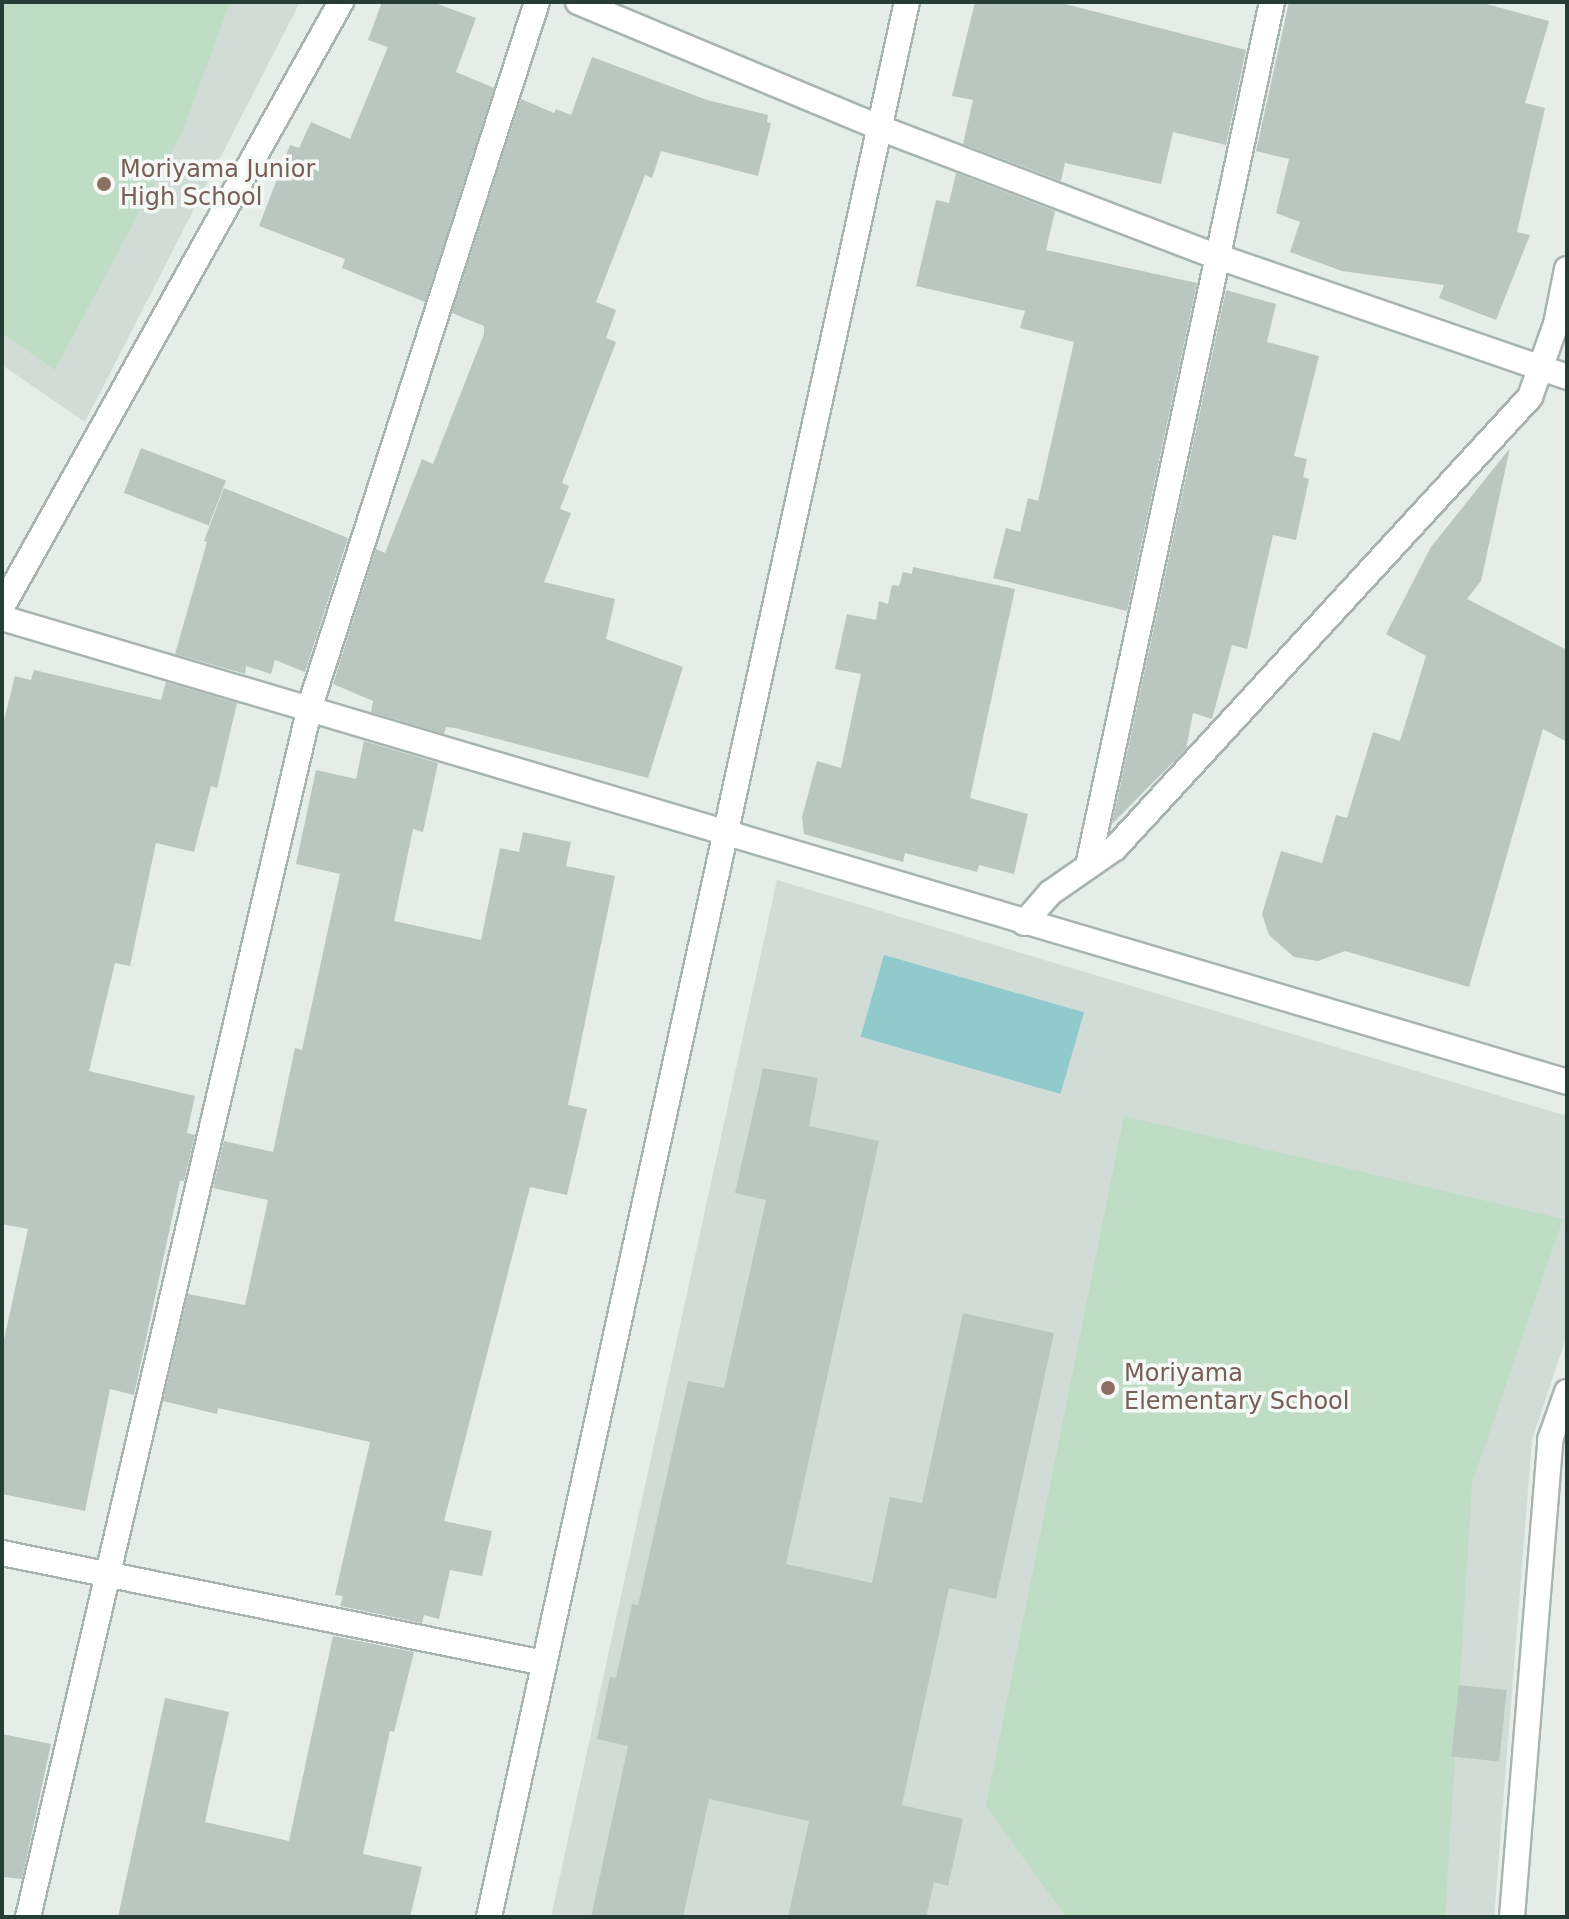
<!DOCTYPE html>
<html>
<head>
<meta charset="utf-8">
<style>
  body { margin:0 }
  #map { position:relative; width:1569px; height:1919px; overflow:hidden; background:#e4ede8; font-family:"DejaVu Sans",sans-serif }
  div>[style] { position:absolute }
  .built>* { inset:0; background:#d2dcd7 }
  .green>* { inset:0; background:#bfdcc4 }
  .water>* { inset:0; background:#90cacd; transform-origin:0 0 }
  .building>* { inset:0; background:#bac7c1; transform-origin:0 0 }
  .roads { filter:drop-shadow(2px 0 #a7b5ae) drop-shadow(-2px 0 #a7b5ae) drop-shadow(0 2px #a7b5ae) drop-shadow(0 -2px #a7b5ae) }
  .minor>* { height:24px; margin:-12px; padding:0 12px; transform-origin:12px; border-radius:12px; background:#fff }
  .dots>* { width:22px; height:22px; translate:-50% -50%; box-sizing:border-box; border:4px solid #f5f9f6; border-radius:50% }
  span { translate:-50% -50%; white-space:nowrap; text-align:center; line-height:1.15; -webkit-text-stroke:7px #f5f9f6; paint-order:stroke }
  .education-label { font-size:24px; color:#785e54 }
  .left { translate:0 -50%; text-align:left }
  .frame { position:absolute; inset:0; border:4px solid #253d34; pointer-events:none }
</style>
</head>
<body>
<div id="map">
  <div class="built">
    <i style="clip-path:polygon(2px 2px,300px 2px,85px 422px,2px 365px)"></i>
    <i style="clip-path:polygon(777px 880px,1567px 1116px,1567px 1335px,1532px 1440px,1494px 1917px,551px 1917px)"></i>
  </div>
  <div class="green">
    <i style="clip-path:polygon(2px 2px,230px 2px,183px 130px,55px 370px,2px 333px)"></i>
    <i style="clip-path:polygon(1124px 1116px,1563px 1219px,1472px 1483px,1445px 1917px,1066px 1917px,986px 1806px)"></i>
  </div>
  <div class="water">
    <i style="left:884px;top:955px;width:208px;height:85px;rotate:16deg"></i>
  </div>
  <div class="building">
    <i style="clip-path:polygon(382px 2px,432px 2px,476px 18px,456px 72px,494px 88px,425px 302px,342px 268px,345px 259px,259px 226px,290px 145px,299px 148px,311px 122px,350px 139px,388px 47px,368px 40px)"></i>
    <i style="clip-path:polygon(975px 2px,1057px 2px,1246px 50px,1226px 145px,1173px 132px,1161px 184px,1065px 163px,1061px 181px,963px 144px,973px 100px,952px 96px)"></i>
    <i style="clip-path:polygon(1289px 2px,1479px 2px,1549px 21px,1525px 103px,1545px 108px,1517px 232px,1530px 235px,1496px 320px,1439px 298px,1444px 285px,1342px 271px,1290px 252px,1300px 222px,1276px 213px,1289px 159px,1256px 151px)"></i>
    <i style="clip-path:polygon(592px 57px,707px 100px,768px 115px,767px 122px,771px 123px,758px 176px,661px 151px,652px 178px,645px 175px,596px 302px,616px 310px,606px 338px,616px 342px,562px 483px,569px 486px,560px 509px,571px 513px,544px 582px,615px 599px,606px 639px,683px 667px,648px 778px,455px 728px,446px 727px,444px 734px,371px 712px,373px 701px,333px 684px,376px 549px,385px 553px,422px 459px,433px 464px,484px 334px,484px 326px,452px 313px,521px 99px,554px 113px,556px 109px,571px 115px)"></i>
    <i style="clip-path:polygon(956px 173px,1055px 211px,1046px 250px,1197px 283px,1127px 611px,993px 578px,1006px 528px,1020px 532px,1028px 498px,1038px 501px,1074px 342px,1020px 328px,1025px 311px,916px 286px,936px 200px,949px 203px)"></i>
    <i style="clip-path:polygon(1226px 290px,1276px 304px,1267px 342px,1319px 356px,1294px 456px,1307px 459px,1303px 477px,1309px 479px,1296px 540px,1273px 535px,1247px 649px,1232px 645px,1212px 719px,1193px 713px,1186px 749px,1112px 824px)"></i>
    <i style="left:141px;top:448px;width:91px;height:48px;rotate:21deg"></i>
    <i style="clip-path:polygon(1510px 448px,1481px 581px,1467px 599px,1567px 650px,1567px 742px,1543px 729px,1469px 987px,1345px 951px,1318px 961px,1294px 957px,1269px 935px,1262px 914px,1281px 851px,1322px 863px,1336px 815px,1347px 818px,1373px 732px,1400px 741px,1426px 656px,1386px 634px,1431px 547px)"></i>
    <i style="clip-path:polygon(224px 488px,348px 538px,305px 672px,275px 660px,271px 674px,246px 666px,245px 674px,175px 654px,207px 542px,204px 541px)"></i>
    <i style="clip-path:polygon(913px 567px,1015px 589px,970px 798px,1028px 814px,1014px 874px,979px 865px,977px 872px,905px 853px,903px 862px,804px 834px,802px 817px,817px 761px,841px 768px,861px 674px,835px 669px,847px 614px,876px 620px,879px 601px,888px 604px,892px 585px,899px 586px,903px 572px,912px 574px)"></i>
    <i style="clip-path:polygon(34px 670px,161px 700px,166px 682px,237px 703px,217px 788px,211px 786px,194px 852px,156px 843px,130px 966px,115px 963px,89px 1071px,195px 1096px,187px 1133px,195px 1135px,184px 1181px,180px 1181px,134px 1395px,110px 1389px,85px 1511px,2px 1494px,2px 1349px,28px 1229px,2px 1224px,2px 728px,15px 676px,31px 680px)"></i>
    <i style="clip-path:polygon(364px 741px,438px 763px,423px 832px,413px 829px,394px 921px,481px 940px,500px 848px,519px 852px,523px 832px,571px 842px,566px 866px,615px 876px,568px 1105px,587px 1109px,567px 1195px,530px 1187px,444px 1521px,492px 1531px,482px 1576px,450px 1570px,439px 1619px,424px 1615px,422px 1623px,340px 1606px,343px 1596px,335px 1595px,370px 1442px,218px 1408px,217px 1414px,163px 1401px,188px 1294px,245px 1305px,268px 1200px,213px 1188px,224px 1141px,273px 1152px,295px 1048px,302px 1050px,340px 874px,296px 864px,316px 770px,356px 779px)"></i>
    <i style="clip-path:polygon(763px 1068px,818px 1078px,809px 1126px,879px 1141px,786px 1564px,872px 1583px,890px 1497px,922px 1503px,963px 1313px,1054px 1333px,996px 1599px,949px 1588px,902px 1805px,963px 1819px,948px 1886px,934px 1882px,926px 1917px,788px 1917px,809px 1821px,709px 1799px,683px 1917px,591px 1917px,628px 1746px,597px 1739px,610px 1677px,616px 1678px,632px 1604px,638px 1605px,688px 1381px,724px 1388px,766px 1200px,735px 1193px)"></i>
    <i style="clip-path:polygon(333px 1636px,414px 1652px,394px 1732px,390px 1731px,363px 1854px,422px 1867px,410px 1917px,118px 1917px,165px 1698px,229px 1712px,205px 1822px,289px 1841px)"></i>
    <i style="left:1459px;top:1685px;width:48px;height:72px;rotate:6deg"></i>
    <i style="clip-path:polygon(2px 1734px,51px 1744px,22px 1879px,2px 1877px)"></i>
  </div>
  <div class="roads">
    <div class="minor">
      <i style="left:578px;top:2px;width:327px;rotate:22.6deg"></i>
      <i style="left:880px;top:128px;width:360px;rotate:20.9deg"></i>
      <i style="left:1216px;top:256px;width:371px;rotate:19deg"></i>
      <i style="left:2px;top:607px;width:694px;rotate:-60.74deg"></i>
      <i style="left:2px;top:618px;width:1632px;rotate:16.51deg"></i>
      <i style="left:1088px;top:866px;width:883px;rotate:-77.98deg"></i>
      <i style="left:1024px;top:923px;width:40px;rotate:-49deg"></i>
      <i style="left:1050px;top:893px;width:79px;rotate:-34.7deg"></i>
      <i style="left:1115px;top:848px;width:613px;rotate:-47.38deg"></i>
      <i style="left:1530px;top:397px;width:77px;rotate:-70.4deg"></i>
      <i style="left:1556px;top:324px;width:56px;rotate:-78.7deg"></i>
      <i style="left:2px;top:1553px;width:553px;rotate:11.47deg"></i>
      <i style="left:28px;top:1917px;width:1243px;rotate:-76.89deg"></i>
      <i style="left:310px;top:706px;width:740px;rotate:-72.13deg"></i>
      <i style="left:489px;top:1917px;width:1960px;rotate:-77.69deg"></i>
      <i style="left:1512px;top:1917px;width:479px;rotate:-85.4deg"></i>
      <i style="left:1550px;top:1440px;width:51px;rotate:-70.5deg"></i>
    </div>
  </div>
  <div class="dots">
    <i style="left:104px;top:184px;background:#8d6e63"></i>
    <i style="left:1108px;top:1388px;background:#8d6e63"></i>
  </div>
  <div class="education-label">
    <span class="left" style="left:120px;top:184px">Moriyama Junior<br>High School</span>
    <span class="left" style="left:1124px;top:1388px">Moriyama<br>Elementary School</span>
  </div>
  <div class="frame"></div>
</div>
</body>
</html>
